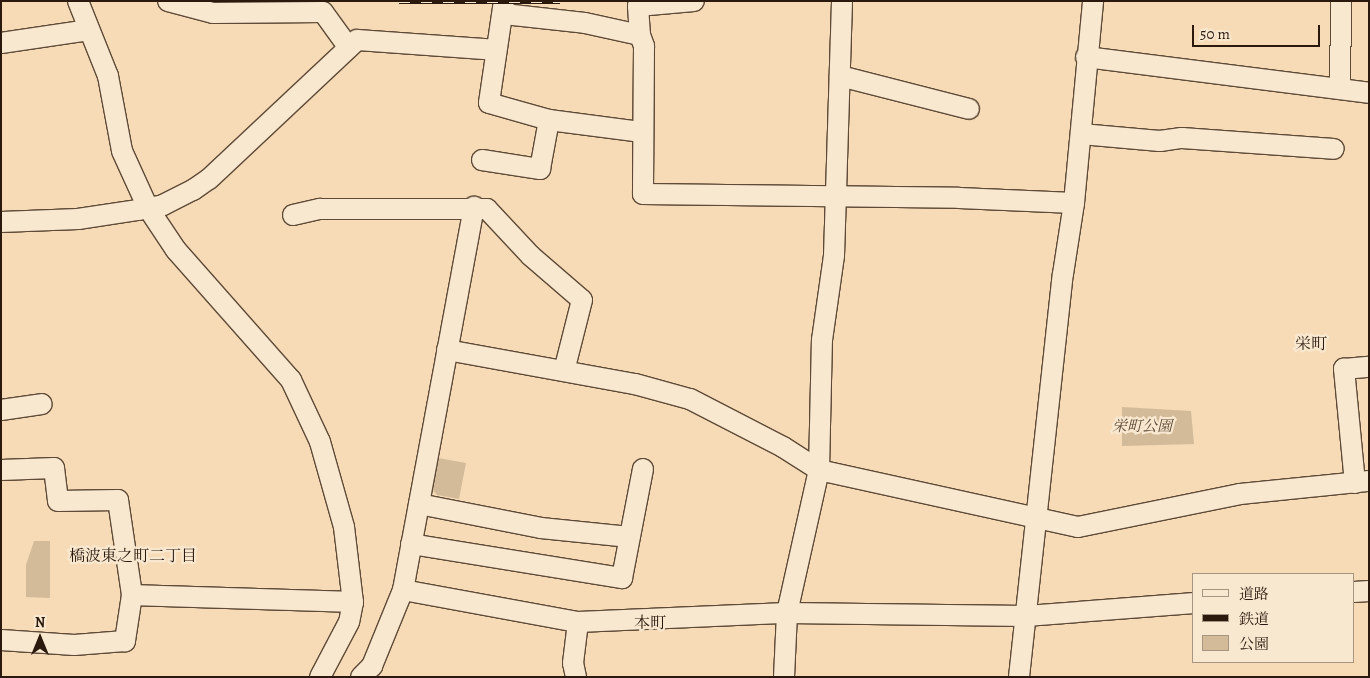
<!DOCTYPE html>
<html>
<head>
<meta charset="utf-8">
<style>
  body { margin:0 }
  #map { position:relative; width:1370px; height:678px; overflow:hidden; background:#f6dbb6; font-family:Alegreya,"Noto Serif JP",serif }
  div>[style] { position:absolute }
  .green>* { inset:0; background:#d3ba99 }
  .roads { filter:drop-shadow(1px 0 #5e4a37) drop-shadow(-1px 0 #5e4a37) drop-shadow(0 1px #5e4a37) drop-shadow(0 -1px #5e4a37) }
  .street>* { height:20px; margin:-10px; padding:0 10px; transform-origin:10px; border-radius:10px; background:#f9e8d0 }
  .rail>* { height:5.5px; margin-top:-2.75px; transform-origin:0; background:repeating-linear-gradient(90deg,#f9e8d0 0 11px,#2b190d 0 22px); box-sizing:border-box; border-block:1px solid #2b190d }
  span { translate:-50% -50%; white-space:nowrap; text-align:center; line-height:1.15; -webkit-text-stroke:4.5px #f9e8d0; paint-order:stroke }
  .park-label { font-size:15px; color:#5d4937; font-style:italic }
  .neighbourhood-label { font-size:16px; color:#2b190d }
  .frame { position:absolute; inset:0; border:2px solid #2b190d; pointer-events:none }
  .legend { position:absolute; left:1192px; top:573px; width:162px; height:90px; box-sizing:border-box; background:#f9e8d0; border:1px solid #a79582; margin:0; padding:6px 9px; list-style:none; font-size:15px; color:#2b190d }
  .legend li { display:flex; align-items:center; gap:10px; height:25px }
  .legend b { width:25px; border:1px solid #a79582 }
  .north { position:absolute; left:15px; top:613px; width:50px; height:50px; -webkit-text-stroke:4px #f9e8d0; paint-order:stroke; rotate:0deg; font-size:14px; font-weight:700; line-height:20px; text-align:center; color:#2b190d }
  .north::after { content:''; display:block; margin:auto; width:18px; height:22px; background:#2b190d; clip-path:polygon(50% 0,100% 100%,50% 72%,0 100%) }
  .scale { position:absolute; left:1192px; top:25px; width:128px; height:22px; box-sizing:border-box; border:2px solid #2b190d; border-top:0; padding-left:6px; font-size:15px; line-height:18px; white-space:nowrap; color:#2b190d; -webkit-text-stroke:4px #f9e8d0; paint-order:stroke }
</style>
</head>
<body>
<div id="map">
  <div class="green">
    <i style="clip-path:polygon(1122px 407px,1191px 411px,1194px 444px,1122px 446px)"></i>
    <i style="clip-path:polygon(438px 458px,466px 463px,459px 499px,437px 495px,432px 489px)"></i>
    <i style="clip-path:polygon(34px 541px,50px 541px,50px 598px,26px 597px,26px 565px)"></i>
  </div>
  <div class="roads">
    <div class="street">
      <i style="left:78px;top:1px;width:81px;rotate:68.2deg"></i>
      <i style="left:108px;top:76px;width:76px;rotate:79.4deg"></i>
      <i style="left:122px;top:151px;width:63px;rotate:65.5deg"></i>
      <i style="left:148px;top:208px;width:50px;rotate:56.3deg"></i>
      <i style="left:176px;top:250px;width:174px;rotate:48.5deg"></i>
      <i style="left:291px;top:380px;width:68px;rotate:64.9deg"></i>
      <i style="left:320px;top:442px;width:88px;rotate:74.2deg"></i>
      <i style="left:344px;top:527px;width:76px;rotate:83.2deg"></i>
      <i style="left:353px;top:602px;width:20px;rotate:101deg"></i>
      <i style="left:349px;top:622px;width:62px;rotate:117.8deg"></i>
      <i style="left:168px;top:1px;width:47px;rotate:14.9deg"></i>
      <i style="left:213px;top:13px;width:110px;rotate:-0.5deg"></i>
      <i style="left:323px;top:12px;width:44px;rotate:54.2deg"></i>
      <i style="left:504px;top:1px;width:103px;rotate:98.4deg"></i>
      <i style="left:489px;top:103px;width:62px;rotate:15.8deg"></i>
      <i style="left:549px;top:120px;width:94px;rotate:7.4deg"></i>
      <i style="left:504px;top:14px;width:81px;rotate:6.3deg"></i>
      <i style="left:585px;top:23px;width:56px;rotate:12.3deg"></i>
      <i style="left:640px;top:35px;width:29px;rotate:-94deg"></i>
      <i style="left:638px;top:6px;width:56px;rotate:-5.1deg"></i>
      <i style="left:640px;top:35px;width:12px;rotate:70deg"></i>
      <i style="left:644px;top:46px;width:148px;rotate:90.4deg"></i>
      <i style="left:643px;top:194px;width:316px;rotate:0.7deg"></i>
      <i style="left:959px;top:198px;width:115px;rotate:2.5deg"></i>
      <i style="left:1px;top:43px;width:89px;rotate:-8.4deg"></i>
      <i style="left:1086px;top:57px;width:285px;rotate:7.2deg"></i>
      <i style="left:840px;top:76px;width:133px;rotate:14.3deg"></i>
      <i style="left:1340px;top:88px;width:87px;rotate:-89.3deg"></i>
      <i style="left:1081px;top:134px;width:79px;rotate:5.1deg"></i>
      <i style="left:1160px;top:141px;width:22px;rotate:-8deg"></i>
      <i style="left:1182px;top:138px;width:152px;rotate:4.1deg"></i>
      <i style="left:482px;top:160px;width:59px;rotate:8.8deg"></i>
      <i style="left:540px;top:169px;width:50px;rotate:-79.6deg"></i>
      <i style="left:293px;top:215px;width:28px;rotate:-13deg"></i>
      <i style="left:320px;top:209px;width:167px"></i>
      <i style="left:487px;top:209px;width:64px;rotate:46.9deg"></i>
      <i style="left:531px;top:256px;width:67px;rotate:40.8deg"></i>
      <i style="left:582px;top:300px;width:73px;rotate:104.2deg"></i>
      <i style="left:1px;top:222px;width:77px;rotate:-2.2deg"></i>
      <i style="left:78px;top:219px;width:61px;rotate:-8.5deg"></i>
      <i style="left:138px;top:210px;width:25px;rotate:-11deg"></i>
      <i style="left:163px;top:205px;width:34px;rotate:-27deg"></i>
      <i style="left:193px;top:190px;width:19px;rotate:-35deg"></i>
      <i style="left:209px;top:179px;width:203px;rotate:-43.2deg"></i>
      <i style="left:357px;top:40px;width:138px;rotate:4.1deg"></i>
      <i style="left:447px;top:350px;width:191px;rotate:10.3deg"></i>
      <i style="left:635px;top:384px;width:57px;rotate:15.3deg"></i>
      <i style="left:690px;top:399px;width:105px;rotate:27.3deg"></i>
      <i style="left:783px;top:447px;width:43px;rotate:32.6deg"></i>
      <i style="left:819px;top:470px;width:265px;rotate:12.4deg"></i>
      <i style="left:1078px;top:527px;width:165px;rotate:-11.5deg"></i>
      <i style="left:1240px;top:494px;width:130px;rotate:-5.8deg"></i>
      <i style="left:1px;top:410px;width:41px;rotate:-8.3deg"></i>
      <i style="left:1px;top:470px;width:53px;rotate:-2.2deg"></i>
      <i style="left:54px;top:468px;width:33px;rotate:83deg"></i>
      <i style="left:58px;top:501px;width:60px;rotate:-1deg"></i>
      <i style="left:118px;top:500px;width:96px;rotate:81.6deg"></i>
      <i style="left:132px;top:595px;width:47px;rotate:98.7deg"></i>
      <i style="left:125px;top:641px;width:51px;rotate:175.5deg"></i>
      <i style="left:74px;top:645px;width:73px;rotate:-176.1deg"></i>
      <i style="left:1355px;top:483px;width:115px;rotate:-95.5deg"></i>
      <i style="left:1344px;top:369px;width:25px;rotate:-5deg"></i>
      <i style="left:419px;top:504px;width:124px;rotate:11.1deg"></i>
      <i style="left:541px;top:528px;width:89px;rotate:5.8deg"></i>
      <i style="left:411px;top:544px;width:214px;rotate:9.2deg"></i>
      <i style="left:622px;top:578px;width:111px;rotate:-79.1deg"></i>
      <i style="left:403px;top:590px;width:178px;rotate:10.4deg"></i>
      <i style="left:578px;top:622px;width:209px;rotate:-2.5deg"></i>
      <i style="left:787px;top:613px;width:239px;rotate:0.7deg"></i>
      <i style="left:1026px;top:616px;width:169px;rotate:-4.4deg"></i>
      <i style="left:1354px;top:592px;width:15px;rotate:-4deg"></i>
      <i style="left:132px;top:595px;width:221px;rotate:1.8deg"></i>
      <i style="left:361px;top:677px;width:16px;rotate:-45deg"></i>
      <i style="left:372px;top:666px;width:82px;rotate:-67.8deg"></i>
      <i style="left:403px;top:590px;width:390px;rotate:-79.5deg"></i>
      <i style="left:576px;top:677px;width:14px;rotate:-102deg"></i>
      <i style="left:573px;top:663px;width:41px;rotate:-83deg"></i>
      <i style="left:784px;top:677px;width:64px;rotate:-87.3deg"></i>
      <i style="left:787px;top:613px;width:147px;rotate:-77.4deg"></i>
      <i style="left:819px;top:470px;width:130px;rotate:-88.7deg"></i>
      <i style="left:822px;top:340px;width:85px;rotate:-81.9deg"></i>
      <i style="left:834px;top:256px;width:255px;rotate:-88.2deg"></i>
      <i style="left:1019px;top:677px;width:405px;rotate:-83.8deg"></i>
      <i style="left:1063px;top:274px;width:72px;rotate:-81.2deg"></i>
      <i style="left:1074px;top:203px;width:203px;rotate:-84.6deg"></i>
    </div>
  </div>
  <div class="rail">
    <i style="left:399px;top:1px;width:161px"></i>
  </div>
  <div class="park-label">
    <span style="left:1142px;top:427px">栄町公園</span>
  </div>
  <div class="neighbourhood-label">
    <span style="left:1311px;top:344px">栄町</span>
    <span style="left:133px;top:556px">橋波東之町二丁目</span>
    <span style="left:650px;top:623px">本町</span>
  </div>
  <div class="frame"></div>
  <ul class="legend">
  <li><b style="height:6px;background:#f9e8d0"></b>道路</li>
  <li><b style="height:6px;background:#2b190d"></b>鉄道</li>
  <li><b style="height:14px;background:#d3ba99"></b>公園</li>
  </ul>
  <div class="north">N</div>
  <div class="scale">50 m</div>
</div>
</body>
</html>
